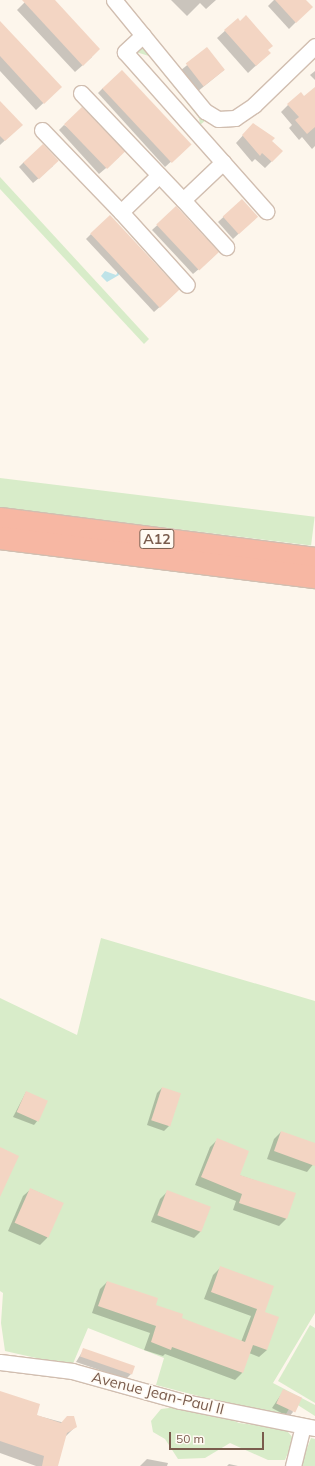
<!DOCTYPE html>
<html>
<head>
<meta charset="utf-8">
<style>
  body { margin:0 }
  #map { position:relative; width:315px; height:1466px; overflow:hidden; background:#fdf6ec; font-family:Mulish,sans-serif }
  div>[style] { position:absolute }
  .green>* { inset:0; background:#d8ecc9; transform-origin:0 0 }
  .water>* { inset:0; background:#bfe3e8 }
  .shadow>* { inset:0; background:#0003; transform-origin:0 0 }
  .building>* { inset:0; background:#f3d5c3; transform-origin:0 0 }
  .roads { filter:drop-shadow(1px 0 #d1beb0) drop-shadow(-1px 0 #d1beb0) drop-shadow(0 1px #d1beb0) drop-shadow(0 -1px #d1beb0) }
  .street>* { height:15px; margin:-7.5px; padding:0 7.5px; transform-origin:7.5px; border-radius:7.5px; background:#fff }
  .highway>* { height:22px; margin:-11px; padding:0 11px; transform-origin:11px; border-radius:11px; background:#f7b7a3 }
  span { translate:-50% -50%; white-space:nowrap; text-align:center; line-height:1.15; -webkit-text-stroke:3px #fffaf3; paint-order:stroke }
  .shield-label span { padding:1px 3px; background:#fffaf3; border:1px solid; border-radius:3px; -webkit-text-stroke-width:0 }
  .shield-label { font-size:14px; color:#7a5c4d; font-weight:700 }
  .street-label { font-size:15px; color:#7a5c4d }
  .scale { position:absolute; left:169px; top:1432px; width:95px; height:18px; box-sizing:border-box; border:2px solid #7a5c4d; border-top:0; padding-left:5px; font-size:12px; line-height:14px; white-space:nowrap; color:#7a5c4d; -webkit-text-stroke:3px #fffaf3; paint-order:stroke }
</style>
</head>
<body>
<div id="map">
  <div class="green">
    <i style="clip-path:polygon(148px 45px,206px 120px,200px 125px,199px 118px,149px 56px,136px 52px,137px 46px)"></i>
    <i style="clip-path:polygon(0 177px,149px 339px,144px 344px,0 189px)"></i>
    <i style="left:0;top:478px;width:317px;height:29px;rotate:7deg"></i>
    <i style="clip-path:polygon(101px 938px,315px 1001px,315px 1313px,273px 1383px,315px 1405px,315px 1416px,293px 1402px,286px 1414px,233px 1405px,156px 1385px,164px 1358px,88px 1328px,72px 1366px,5px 1351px,1px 1323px,3px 1293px,0 1291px,0 998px,77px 1035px)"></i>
    <i style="clip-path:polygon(310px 1325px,315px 1328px,315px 1403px,278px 1381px)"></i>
    <i style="clip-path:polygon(177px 1407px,185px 1411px,217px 1414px,239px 1423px,274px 1427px,288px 1432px,294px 1439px,285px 1460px,268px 1460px,230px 1443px,205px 1458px,178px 1459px,165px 1439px,153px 1432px,151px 1421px,161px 1409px)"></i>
    <i style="clip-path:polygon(311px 1438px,315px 1439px,315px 1466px,300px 1466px)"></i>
  </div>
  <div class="water">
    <i style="clip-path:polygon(105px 271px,116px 275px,118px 272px,119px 275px,107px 282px,101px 276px)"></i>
  </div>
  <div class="shadow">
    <i style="clip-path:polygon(27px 0,53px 0,92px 57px,75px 72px,17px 10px)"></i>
    <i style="clip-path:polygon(171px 0,216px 0,206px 9px,200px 3px,187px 16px)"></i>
    <i style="clip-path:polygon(274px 0,305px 0,311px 7px,289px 29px,268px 6px)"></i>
    <i style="clip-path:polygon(237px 20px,267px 50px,262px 60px,248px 73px,217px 38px)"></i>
    <i style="clip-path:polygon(0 27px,53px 94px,36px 110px,0 71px)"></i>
    <i style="left:207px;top:49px;width:27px;height:36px;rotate:51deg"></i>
    <i style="clip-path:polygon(315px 71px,315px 80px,310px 75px)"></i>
    <i style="clip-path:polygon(103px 88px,185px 149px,165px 167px,98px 93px)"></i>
    <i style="clip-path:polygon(315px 97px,315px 146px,312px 149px,302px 137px,299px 140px,289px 128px,292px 125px,281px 112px,288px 105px,304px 98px)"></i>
    <i style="clip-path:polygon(0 102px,14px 132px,0 145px)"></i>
    <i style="clip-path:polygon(64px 125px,119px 157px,99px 174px,59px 130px)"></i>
    <i style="clip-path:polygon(246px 132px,271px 141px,272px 161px,265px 168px,255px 159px,252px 162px,236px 143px)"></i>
    <i style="clip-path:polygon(24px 162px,53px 166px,33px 183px,19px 167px)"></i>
    <i style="clip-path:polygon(242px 200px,252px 221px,233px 239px,218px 222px)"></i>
    <i style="clip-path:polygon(176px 208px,213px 257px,193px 274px,152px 230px)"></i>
    <i style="clip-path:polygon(91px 234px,173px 295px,154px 312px,86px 239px)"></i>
    <i style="clip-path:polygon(162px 1088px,169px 1126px,164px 1131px,147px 1125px,157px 1093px)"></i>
    <i style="clip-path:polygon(26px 1092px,38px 1120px,34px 1125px,13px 1117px)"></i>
    <i style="clip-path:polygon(281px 1132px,315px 1144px,315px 1162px,307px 1172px,267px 1159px,274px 1139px)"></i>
    <i style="clip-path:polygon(217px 1140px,239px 1175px,294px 1194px,286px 1219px,279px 1226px,233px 1210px,236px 1201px,195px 1185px,210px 1147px)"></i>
    <i style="clip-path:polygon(31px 1189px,62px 1203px,47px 1238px,40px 1245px,8px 1231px,23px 1196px)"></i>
    <i style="clip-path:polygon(167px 1192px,201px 1231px,194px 1238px,151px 1222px,160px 1199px)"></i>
    <i style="clip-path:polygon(220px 1268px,263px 1313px,267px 1350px,259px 1357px,249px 1353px,242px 1373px,235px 1380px,165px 1354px,163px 1356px,144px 1350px,150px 1333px,92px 1313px,100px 1289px,107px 1282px,181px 1319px,241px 1342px,251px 1316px,204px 1299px,213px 1275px)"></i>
    <i style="clip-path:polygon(84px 1349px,131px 1374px,126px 1379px,76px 1362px)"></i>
    <i style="clip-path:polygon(284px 1390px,293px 1412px,289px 1417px,272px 1408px)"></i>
    <i style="clip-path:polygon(0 1395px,35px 1415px,76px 1426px,65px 1437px,57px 1466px,36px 1466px,0 1453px)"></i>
    <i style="clip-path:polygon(147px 1459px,168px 1463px,167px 1466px,140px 1466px)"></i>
    <i style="clip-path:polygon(229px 1464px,238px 1466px,227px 1466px)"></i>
  </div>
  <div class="building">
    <i style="clip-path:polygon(22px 0,55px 0,100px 49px,83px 66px)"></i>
    <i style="clip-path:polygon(275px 0,306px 0,313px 7px,296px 23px)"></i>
    <i style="clip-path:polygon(246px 15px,273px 46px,268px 50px,271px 53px,256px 66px,224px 30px,238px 18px,240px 21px)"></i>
    <i style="clip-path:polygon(0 21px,62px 87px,44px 104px,0 56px)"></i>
    <i style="left:207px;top:47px;width:29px;height:27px;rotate:52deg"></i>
    <i style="left:122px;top:70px;width:102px;height:27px;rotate:47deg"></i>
    <i style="clip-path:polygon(315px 87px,315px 127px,307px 134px,295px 120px,299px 117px,287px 104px,301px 92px,304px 96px)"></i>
    <i style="clip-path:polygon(0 101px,23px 125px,5px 141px,0 136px)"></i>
    <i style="left:82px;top:107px;width:62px;height:25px;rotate:46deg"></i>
    <i style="clip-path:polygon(253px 123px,275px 138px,272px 141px,283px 151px,272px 162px,262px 153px,260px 156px,242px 135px)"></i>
    <i style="left:43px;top:144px;width:23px;height:27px;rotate:47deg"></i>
    <i style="left:242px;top:199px;width:24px;height:26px;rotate:48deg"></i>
    <i style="left:176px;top:206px;width:63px;height:27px;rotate:47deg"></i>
    <i style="left:110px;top:215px;width:102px;height:27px;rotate:47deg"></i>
    <i style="left:162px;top:1087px;width:20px;height:35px;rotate:18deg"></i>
    <i style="left:26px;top:1091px;width:24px;height:23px;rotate:24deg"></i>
    <i style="clip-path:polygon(281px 1131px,315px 1143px,315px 1166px,274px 1151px)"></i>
    <i style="clip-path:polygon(217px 1138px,249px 1151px,240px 1175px,296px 1193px,287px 1219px,239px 1203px,242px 1194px,201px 1177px)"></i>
    <i style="clip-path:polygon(0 1147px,19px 1156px,0 1197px)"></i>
    <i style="left:30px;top:1188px;width:37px;height:38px;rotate:24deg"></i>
    <i style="left:167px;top:1190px;width:47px;height:27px;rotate:21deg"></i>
    <i style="clip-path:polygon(220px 1266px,274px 1286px,265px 1312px,279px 1317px,267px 1350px,253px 1345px,243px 1373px,172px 1347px,171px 1350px,151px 1342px,156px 1326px,98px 1306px,107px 1281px,158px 1298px,156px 1305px,183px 1314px,182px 1318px,245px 1342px,257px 1309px,211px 1292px)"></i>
    <i style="left:83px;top:1348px;width:55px;height:9px;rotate:19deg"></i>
    <i style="left:283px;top:1389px;width:21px;height:16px;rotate:25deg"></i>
    <i style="clip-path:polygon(0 1391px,40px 1404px,37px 1415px,61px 1423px,67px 1416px,74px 1416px,77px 1427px,67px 1433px,58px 1466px,42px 1466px,44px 1456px,0 1441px)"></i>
  </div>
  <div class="roads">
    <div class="street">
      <i style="left:114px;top:0;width:144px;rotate:50.7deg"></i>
      <i style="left:205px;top:111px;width:15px;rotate:32deg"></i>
      <i style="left:218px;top:119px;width:17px;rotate:-3deg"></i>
      <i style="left:235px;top:118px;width:23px;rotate:-34deg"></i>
      <i style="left:254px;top:105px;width:85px;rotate:-44deg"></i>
      <i style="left:143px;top:35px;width:25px;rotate:137deg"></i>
      <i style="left:125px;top:52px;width:213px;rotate:48.4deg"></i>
      <i style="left:81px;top:93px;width:148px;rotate:46.4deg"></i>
      <i style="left:42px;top:130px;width:114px;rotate:46.1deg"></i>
      <i style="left:223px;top:162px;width:55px;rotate:136.5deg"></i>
      <i style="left:183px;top:200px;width:64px;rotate:47.5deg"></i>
      <i style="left:159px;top:175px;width:53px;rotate:135.8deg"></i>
      <i style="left:121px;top:212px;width:98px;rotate:47.9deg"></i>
      <i style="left:0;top:1362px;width:73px;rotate:7.1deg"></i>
      <i style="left:72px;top:1371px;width:112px;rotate:15.5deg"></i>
      <i style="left:180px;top:1401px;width:138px;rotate:11.3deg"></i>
      <i style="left:293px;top:1466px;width:41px;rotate:-76deg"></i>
    </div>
    <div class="highway">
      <i style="left:0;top:519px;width:318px;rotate:7.2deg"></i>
      <i style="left:0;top:538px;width:317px;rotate:7.1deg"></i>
    </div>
  </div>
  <div class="shield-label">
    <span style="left:157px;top:539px">A12</span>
  </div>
  <div class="street-label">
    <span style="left:158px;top:1393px;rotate:14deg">Avenue Jean-Paul II</span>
  </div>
  <div class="scale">50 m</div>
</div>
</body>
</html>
